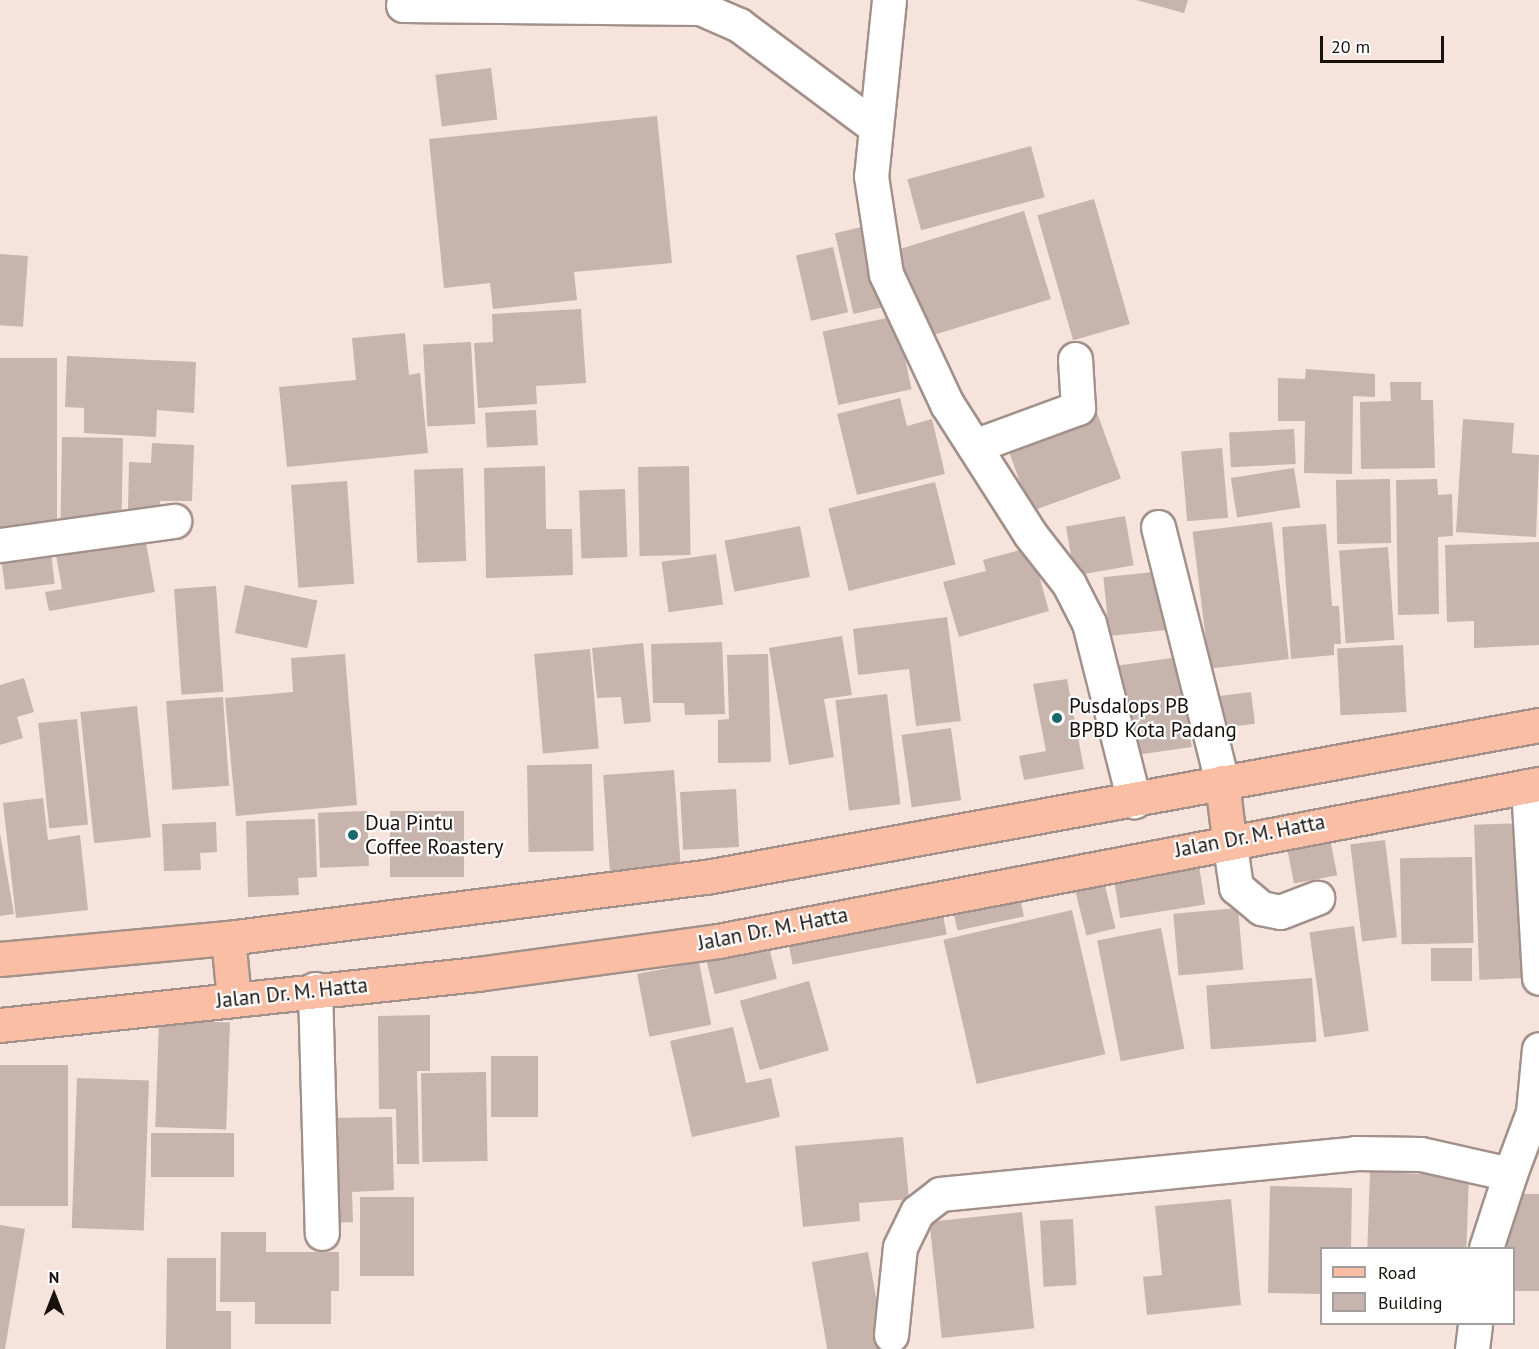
<!DOCTYPE html>
<html>
<head>
<meta charset="utf-8">
<style>
  body { margin:0 }
  #map { position:relative; width:1539px; height:1349px; overflow:hidden; background:#f6e4dc; font-family:"PT Sans",sans-serif }
  div>[style] { position:absolute }
  .building>* { inset:0; background:#c6b4ad; transform-origin:0 0 }
  .roads { filter:drop-shadow(2px 0 #a2918a) drop-shadow(-2px 0 #a2918a) drop-shadow(0 2px #a2918a) drop-shadow(0 -2px #a2918a) }
  .minor>* { height:33px; margin:-16.5px; padding:0 16.5px; transform-origin:16.5px; border-radius:16.5px; background:#fff }
  .major>* { height:33px; margin:-16.5px; padding:0 16.5px; transform-origin:16.5px; border-radius:16.5px; background:#f9bea4 }
  .dots>* { width:16px; height:16px; translate:-50% -50%; box-sizing:border-box; border:3px solid #fff; border-radius:50% }
  span { translate:-50% -50%; white-space:nowrap; text-align:center; line-height:1.15; -webkit-text-stroke:4.5px #fff; paint-order:stroke }
  .poi-label { font-size:21px; color:#17110e }
  .left { translate:0 -50%; text-align:left }
  .street-label { font-size:21px; color:#17110e }
  .legend { position:absolute; left:1320px; top:1247px; width:195px; height:78px; box-sizing:border-box; background:#fff; border:2px solid #a2a09f; margin:0; padding:8px 10px; list-style:none; font-size:18px; color:#17110e }
  .legend li { display:flex; align-items:center; gap:12px; height:30px }
  .legend b { width:30px; border:2px solid #a2a09f }
  .north { position:absolute; left:24px; top:1265px; width:60px; height:60px; -webkit-text-stroke:4px #fff; paint-order:stroke; rotate:0deg; font-size:16px; font-weight:700; line-height:24px; text-align:center; color:#17110e }
  .north::after { content:''; display:block; margin:auto; width:21px; height:27px; background:#17110e; clip-path:polygon(50% 0,100% 100%,50% 72%,0 100%) }
  .scale { position:absolute; left:1320px; top:36px; width:124px; height:27px; box-sizing:border-box; border:3px solid #17110e; border-top:0; padding-left:8px; font-size:18px; line-height:21px; white-space:nowrap; color:#17110e; -webkit-text-stroke:4px #fff; paint-order:stroke }
</style>
</head>
<body>
<div id="map">
  <div class="building">
    <i style="clip-path:polygon(1136px 0,1188px 0,1184px 13px)"></i>
    <i style="left:491px;top:68px;width:52px;height:56px;rotate:83deg"></i>
    <i style="clip-path:polygon(657px 116px,672px 263px,574px 272px,577px 300px,493px 309px,490px 283px,444px 288px,429px 139px)"></i>
    <i style="left:1031px;top:146px;width:53px;height:128px;rotate:75deg"></i>
    <i style="left:1094px;top:199px;width:130px;height:59px;rotate:74deg"></i>
    <i style="left:1024px;top:211px;width:92px;height:134px;rotate:73deg"></i>
    <i style="left:866px;top:226px;width:83px;height:32px;rotate:77deg"></i>
    <i style="left:833px;top:247px;width:67px;height:38px;rotate:77deg"></i>
    <i style="left:0;top:254px;width:28px;height:71px;rotate:4deg"></i>
    <i style="clip-path:polygon(581px 309px,586px 383px,536px 386px,537px 404px,478px 408px,474px 343px,493px 342px,492px 314px)"></i>
    <i style="left:896px;top:316px;width:75px;height:75px;rotate:78deg"></i>
    <i style="clip-path:polygon(405px 333px,409px 375px,420px 373px,428px 453px,287px 467px,279px 387px,356px 380px,352px 338px)"></i>
    <i style="left:471px;top:342px;width:82px;height:48px;rotate:87deg"></i>
    <i style="clip-path:polygon(67px 356px,196px 362px,194px 413px,157px 410px,156px 437px,84px 433px,84px 408px,65px 407px)"></i>
    <i style="left:0;top:358px;width:57px;height:169px"></i>
    <i style="clip-path:polygon(1306px 369px,1375px 374px,1375px 397px,1353px 396px,1352px 474px,1304px 473px,1305px 421px,1278px 421px,1278px 378px,1305px 379px)"></i>
    <i style="clip-path:polygon(1390px 382px,1421px 382px,1421px 400px,1433px 400px,1435px 468px,1361px 469px,1360px 402px,1391px 401px)"></i>
    <i style="clip-path:polygon(900px 398px,907px 426px,932px 419px,945px 474px,857px 495px,837px 414px)"></i>
    <i style="left:536px;top:410px;width:35px;height:51px;rotate:87deg"></i>
    <i style="left:1096px;top:410px;width:73px;height:96px;rotate:70deg"></i>
    <i style="clip-path:polygon(1463px 419px,1514px 423px,1512px 453px,1539px 455px,1536px 537px,1456px 532px)"></i>
    <i style="left:1294px;top:429px;width:35px;height:65px;rotate:87deg"></i>
    <i style="left:62px;top:437px;width:61px;height:86px;rotate:1deg"></i>
    <i style="clip-path:polygon(152px 443px,194px 445px,192px 501px,160px 501px,159px 510px,128px 509px,129px 462px,151px 463px)"></i>
    <i style="left:1222px;top:448px;width:70px;height:41px;rotate:85deg"></i>
    <i style="clip-path:polygon(545px 466px,546px 529px,572px 529px,573px 575px,486px 578px,484px 468px)"></i>
    <i style="left:689px;top:466px;width:89px;height:51px;rotate:89deg"></i>
    <i style="left:463px;top:468px;width:93px;height:49px;rotate:88deg"></i>
    <i style="left:1294px;top:468px;width:40px;height:64px;rotate:81deg"></i>
    <i style="left:1390px;top:479px;width:64px;height:54px;rotate:89deg"></i>
    <i style="clip-path:polygon(1437px 479px,1438px 495px,1452px 494px,1453px 536px,1438px 537px,1439px 614px,1398px 615px,1396px 480px)"></i>
    <i style="left:347px;top:481px;width:103px;height:56px;rotate:86deg"></i>
    <i style="left:935px;top:482px;width:85px;height:110px;rotate:76deg"></i>
    <i style="left:625px;top:489px;width:68px;height:46px;rotate:88deg"></i>
    <i style="left:1125px;top:516px;width:50px;height:60px;rotate:80deg"></i>
    <i style="left:1272px;top:522px;width:138px;height:80px;rotate:83deg"></i>
    <i style="clip-path:polygon(1326px 524px,1332px 606px,1339px 606px,1341px 644px,1334px 644px,1334px 655px,1291px 659px,1282px 527px)"></i>
    <i style="left:800px;top:526px;width:52px;height:77px;rotate:79deg"></i>
    <i style="clip-path:polygon(144px 532px,155px 592px,49px 611px,45px 592px,62px 589px,55px 549px)"></i>
    <i style="clip-path:polygon(1539px 542px,1539px 645px,1474px 648px,1474px 621px,1447px 622px,1445px 545px)"></i>
    <i style="left:50px;top:545px;width:39px;height:50px;rotate:83deg"></i>
    <i style="clip-path:polygon(1031px 547px,1049px 611px,959px 637px,943px 582px,986px 571px,983px 560px)"></i>
    <i style="left:1388px;top:547px;width:93px;height:49px;rotate:86deg"></i>
    <i style="left:716px;top:554px;width:51px;height:55px;rotate:82deg"></i>
    <i style="left:1163px;top:571px;width:59px;height:60px;rotate:84deg"></i>
    <i style="left:245px;top:585px;width:74px;height:49px;rotate:12deg"></i>
    <i style="left:216px;top:586px;width:106px;height:42px;rotate:86deg"></i>
    <i style="clip-path:polygon(947px 617px,961px 721px,916px 726px,909px 669px,858px 675px,853px 629px)"></i>
    <i style="clip-path:polygon(842px 636px,852px 695px,824px 699px,834px 757px,789px 765px,769px 648px)"></i>
    <i style="clip-path:polygon(722px 642px,725px 714px,685px 715px,684px 703px,653px 703px,651px 644px)"></i>
    <i style="clip-path:polygon(643px 643px,651px 722px,624px 724px,621px 697px,597px 698px,592px 648px)"></i>
    <i style="left:1403px;top:645px;width:67px;height:66px;rotate:87deg"></i>
    <i style="left:590px;top:649px;width:100px;height:56px;rotate:85deg"></i>
    <i style="clip-path:polygon(345px 654px,357px 805px,236px 816px,225px 698px,293px 692px,291px 658px)"></i>
    <i style="clip-path:polygon(768px 654px,771px 762px,718px 763px,718px 720px,729px 719px,727px 655px)"></i>
    <i style="left:1179px;top:657px;width:91px;height:63px;rotate:82deg"></i>
    <i style="clip-path:polygon(24px 678px,34px 712px,17px 717px,23px 738px,0 745px,0 685px)"></i>
    <i style="clip-path:polygon(1067px 679px,1084px 769px,1024px 780px,1019px 756px,1046px 751px,1033px 684px)"></i>
    <i style="left:1251px;top:692px;width:32px;height:36px;rotate:83deg"></i>
    <i style="left:887px;top:694px;width:111px;height:52px;rotate:83deg"></i>
    <i style="left:223px;top:697px;width:89px;height:57px;rotate:86deg"></i>
    <i style="left:137px;top:706px;width:132px;height:57px;rotate:84deg"></i>
    <i style="left:77px;top:719px;width:106px;height:39px;rotate:84deg"></i>
    <i style="left:951px;top:728px;width:73px;height:50px;rotate:82deg"></i>
    <i style="left:592px;top:764px;width:87px;height:65px;rotate:89deg"></i>
    <i style="left:674px;top:770px;width:96px;height:71px;rotate:86deg"></i>
    <i style="left:736px;top:789px;width:58px;height:56px;rotate:87deg"></i>
    <i style="clip-path:polygon(43px 798px,48px 840px,80px 835px,88px 910px,16px 918px,3px 803px)"></i>
    <i style="left:367px;top:811px;width:55px;height:49px;rotate:88deg"></i>
    <i style="left:390px;top:811px;width:74px;height:66px"></i>
    <i style="clip-path:polygon(315px 819px,317px 877px,298px 878px,299px 895px,248px 897px,246px 821px)"></i>
    <i style="clip-path:polygon(216px 822px,217px 852px,200px 853px,201px 870px,164px 871px,162px 824px)"></i>
    <i style="left:1525px;top:823px;width:155px;height:51px;rotate:88deg"></i>
    <i style="clip-path:polygon(0 833px,14px 914px,0 916px)"></i>
    <i style="left:1329px;top:833px;width:43px;height:44px;rotate:79deg"></i>
    <i style="left:1385px;top:840px;width:98px;height:35px;rotate:83deg"></i>
    <i style="left:1472px;top:857px;width:86px;height:72px;rotate:89deg"></i>
    <i style="left:1199px;top:866px;width:39px;height:86px;rotate:81deg"></i>
    <i style="left:1102px;top:874px;width:56px;height:30px;rotate:76deg"></i>
    <i style="left:1019px;top:893px;width:24px;height:68px;rotate:78deg"></i>
    <i style="left:1238px;top:908px;width:62px;height:65px;rotate:85deg"></i>
    <i style="left:942px;top:910px;width:25px;height:157px;rotate:79deg"></i>
    <i style="left:1072px;top:910px;width:148px;height:132px;rotate:77deg"></i>
    <i style="left:1354px;top:926px;width:106px;height:45px;rotate:82deg"></i>
    <i style="left:1161px;top:928px;width:123px;height:65px;rotate:79deg"></i>
    <i style="left:767px;top:939px;width:41px;height:64px;rotate:76deg"></i>
    <i style="left:1472px;top:948px;width:33px;height:41px;rotate:90deg"></i>
    <i style="left:699px;top:962px;width:64px;height:63px;rotate:79deg"></i>
    <i style="left:1312px;top:978px;width:64px;height:106px;rotate:86deg"></i>
    <i style="left:809px;top:981px;width:72px;height:72px;rotate:74deg"></i>
    <i style="clip-path:polygon(430px 1015px,430px 1071px,417px 1071px,419px 1164px,397px 1164px,396px 1109px,379px 1109px,378px 1016px)"></i>
    <i style="left:159px;top:1020px;width:71px;height:107px;rotate:2deg"></i>
    <i style="clip-path:polygon(733px 1027px,746px 1083px,771px 1078px,780px 1117px,692px 1137px,670px 1041px)"></i>
    <i style="left:491px;top:1056px;width:47px;height:61px"></i>
    <i style="left:0;top:1065px;width:68px;height:141px"></i>
    <i style="left:486px;top:1072px;width:89px;height:65px;rotate:89deg"></i>
    <i style="left:77px;top:1078px;width:72px;height:150px;rotate:2deg"></i>
    <i style="clip-path:polygon(392px 1117px,394px 1190px,352px 1192px,353px 1222px,333px 1223px,330px 1118px)"></i>
    <i style="left:234px;top:1133px;width:44px;height:83px;rotate:90deg"></i>
    <i style="clip-path:polygon(903px 1137px,909px 1199px,859px 1203px,860px 1221px,803px 1227px,795px 1146px)"></i>
    <i style="left:1370px;top:1172px;width:99px;height:76px;rotate:2deg"></i>
    <i style="clip-path:polygon(1270px 1186px,1352px 1188px,1351px 1248px,1322px 1248px,1322px 1294px,1268px 1293px)"></i>
    <i style="clip-path:polygon(1505px 1194px,1539px 1194px,1539px 1291px,1514px 1291px,1514px 1248px,1505px 1248px)"></i>
    <i style="left:360px;top:1197px;width:54px;height:79px"></i>
    <i style="clip-path:polygon(1231px 1199px,1241px 1305px,1147px 1315px,1143px 1277px,1162px 1275px,1155px 1206px)"></i>
    <i style="left:1022px;top:1212px;width:117px;height:93px;rotate:84deg"></i>
    <i style="left:1073px;top:1219px;width:66px;height:33px;rotate:87deg"></i>
    <i style="clip-path:polygon(0 1225px,25px 1229px,5px 1349px,0 1349px)"></i>
    <i style="clip-path:polygon(221px 1232px,266px 1232px,266px 1252px,339px 1252px,339px 1291px,331px 1291px,331px 1324px,255px 1324px,255px 1302px,220px 1302px)"></i>
    <i style="left:868px;top:1252px;width:98px;height:57px;rotate:80deg"></i>
    <i style="clip-path:polygon(167px 1258px,216px 1258px,216px 1311px,231px 1311px,231px 1349px,166px 1349px)"></i>
  </div>
  <div class="roads">
    <div class="minor">
      <i style="left:889px;top:0;width:177px;rotate:95.8deg"></i>
      <i style="left:871px;top:176px;width:99px;rotate:81.3deg"></i>
      <i style="left:886px;top:274px;width:144px;rotate:64.9deg"></i>
      <i style="left:947px;top:404px;width:154px;rotate:57.4deg"></i>
      <i style="left:1030px;top:534px;width:63px;rotate:52deg"></i>
      <i style="left:1069px;top:584px;width:44px;rotate:62.9deg"></i>
      <i style="left:1089px;top:623px;width:184px;rotate:75.8deg"></i>
      <i style="left:403px;top:5px;width:297px;rotate:0.6deg"></i>
      <i style="left:700px;top:8px;width:43px;rotate:23.6deg"></i>
      <i style="left:739px;top:25px;width:169px;rotate:36.8deg"></i>
      <i style="left:974px;top:446px;width:111px;rotate:-20.1deg"></i>
      <i style="left:1078px;top:408px;width:49px;rotate:-93.5deg"></i>
      <i style="left:1158px;top:527px;width:263px;rotate:75.9deg"></i>
      <i style="left:0;top:545px;width:176px;rotate:-7.9deg"></i>
      <i style="left:1528px;top:786px;width:192px;rotate:86.7deg"></i>
      <i style="left:1229px;top:839px;width:49px;rotate:81.7deg"></i>
      <i style="left:1236px;top:887px;width:33px;rotate:40deg"></i>
      <i style="left:1261px;top:908px;width:19px;rotate:12deg"></i>
      <i style="left:1280px;top:912px;width:40px;rotate:-21deg"></i>
      <i style="left:315px;top:989px;width:244px;rotate:88.4deg"></i>
      <i style="left:1486px;top:1248px;width:78px;rotate:-72deg"></i>
      <i style="left:891px;top:1335px;width:88px;rotate:-84.2deg"></i>
      <i style="left:900px;top:1247px;width:39px;rotate:-64deg"></i>
      <i style="left:917px;top:1212px;width:29px;rotate:-38deg"></i>
      <i style="left:940px;top:1194px;width:417px;rotate:-5.6deg"></i>
      <i style="left:1355px;top:1153px;width:66px;rotate:0.9deg"></i>
      <i style="left:1421px;top:1154px;width:91px;rotate:12.7deg"></i>
      <i style="left:1510px;top:1174px;width:66px;rotate:-69.6deg"></i>
      <i style="left:1533px;top:1112px;width:63px;rotate:-84.6deg"></i>
      <i style="left:1472px;top:1349px;width:25px;rotate:-83deg"></i>
    </div>
    <div class="major">
      <i style="left:1222px;top:782px;width:57px;rotate:83deg"></i>
      <i style="left:228px;top:938px;width:61px;rotate:84.4deg"></i>
      <i style="left:0;top:959px;width:229px;rotate:-5.3deg"></i>
      <i style="left:228px;top:938px;width:482px;rotate:-7.3deg"></i>
      <i style="left:706px;top:877px;width:847px;rotate:-10.34deg"></i>
      <i style="left:0;top:1025px;width:480px;rotate:-6.1deg"></i>
      <i style="left:477px;top:974px;width:243px;rotate:-7.8deg"></i>
      <i style="left:718px;top:941px;width:836px;rotate:-10.83deg"></i>
    </div>
  </div>
  <div class="dots">
    <i style="left:1057px;top:718px;background:#1a676e"></i>
    <i style="left:353px;top:835px;background:#1a676e"></i>
  </div>
  <div class="poi-label">
    <span class="left" style="left:1069px;top:718px">Pusdalops PB<br>BPBD Kota Padang</span>
    <span class="left" style="left:365px;top:835px">Dua Pintu<br>Coffee Roastery</span>
  </div>
  <div class="street-label">
    <span style="left:1250px;top:836px;rotate:-11deg">Jalan Dr. M. Hatta</span>
    <span style="left:773px;top:929px;rotate:-11deg">Jalan Dr. M. Hatta</span>
    <span style="left:292px;top:993px;rotate:-6deg">Jalan Dr. M. Hatta</span>
  </div>
  <ul class="legend">
  <li><b style="height:8px;background:#f9bea4"></b>Road</li>
  <li><b style="height:16px;background:#c6b4ad"></b>Building</li>
  </ul>
  <div class="north">N</div>
  <div class="scale">20 m</div>
</div>
</body>
</html>
